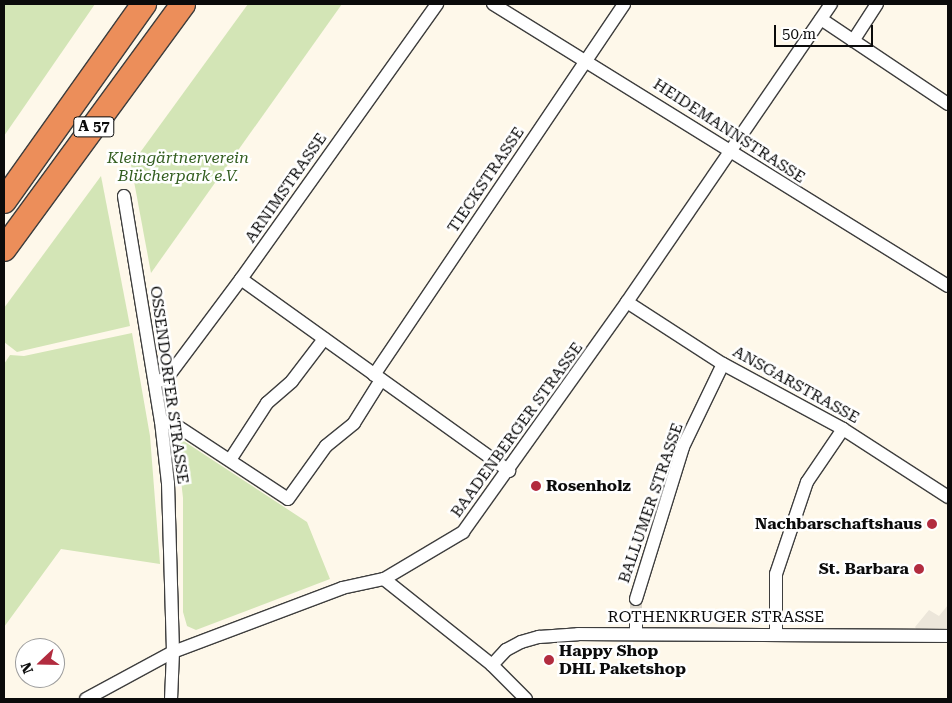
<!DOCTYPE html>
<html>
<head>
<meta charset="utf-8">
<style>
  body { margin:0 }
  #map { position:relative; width:952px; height:703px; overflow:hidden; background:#fef8ea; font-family:"Roboto Serif",serif }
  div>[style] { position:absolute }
  .green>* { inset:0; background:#d3e5b6 }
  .plaza>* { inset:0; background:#ece6da }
  .street-tunnel>* { height:12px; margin-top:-6px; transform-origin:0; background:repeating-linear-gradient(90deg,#dad4c9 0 12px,transparent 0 18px) }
  .roads { filter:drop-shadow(1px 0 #3e3e3e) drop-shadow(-1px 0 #3e3e3e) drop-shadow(0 1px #3e3e3e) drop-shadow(0 -1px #3e3e3e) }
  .street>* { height:12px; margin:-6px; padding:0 6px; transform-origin:6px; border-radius:6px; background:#fff }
  .highway>* { height:24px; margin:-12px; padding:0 12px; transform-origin:12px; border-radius:12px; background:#ec8e5a }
  .dots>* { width:14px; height:14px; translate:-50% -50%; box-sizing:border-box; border:2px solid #fff; border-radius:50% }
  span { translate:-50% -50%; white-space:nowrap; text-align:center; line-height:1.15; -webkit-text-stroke:5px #fff; paint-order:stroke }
  .shield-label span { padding:1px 4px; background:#fff; border:1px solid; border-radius:4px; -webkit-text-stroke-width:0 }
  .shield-label { font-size:15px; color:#0b0b0b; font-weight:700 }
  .street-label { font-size:16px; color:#0b0b0b }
  .park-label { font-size:16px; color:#335e20; font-style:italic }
  .poi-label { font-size:16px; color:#0b0b0b; font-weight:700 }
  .left { translate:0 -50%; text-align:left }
  .right { translate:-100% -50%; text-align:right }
  .frame { position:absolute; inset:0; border:5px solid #0b0b0b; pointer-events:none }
  .north { position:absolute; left:15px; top:638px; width:50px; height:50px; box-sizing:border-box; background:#fff; border:1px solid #9d9d9d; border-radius:50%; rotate:249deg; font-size:14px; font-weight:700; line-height:20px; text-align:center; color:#0b0b0b }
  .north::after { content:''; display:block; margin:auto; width:18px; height:22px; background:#b22c3f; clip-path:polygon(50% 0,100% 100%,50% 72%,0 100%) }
  .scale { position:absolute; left:774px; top:25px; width:99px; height:22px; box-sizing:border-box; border:2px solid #0b0b0b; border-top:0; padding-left:6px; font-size:15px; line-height:18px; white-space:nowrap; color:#0b0b0b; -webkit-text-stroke:4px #fff; paint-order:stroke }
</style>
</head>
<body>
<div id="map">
  <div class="green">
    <i style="clip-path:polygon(4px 4px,95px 4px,4px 136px)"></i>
    <i style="clip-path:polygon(248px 4px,342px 4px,151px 273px,131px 165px)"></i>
    <i style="clip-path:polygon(101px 176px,130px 326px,17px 352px,4px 342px,4px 308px)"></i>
    <i style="clip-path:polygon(132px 333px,150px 436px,160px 564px,61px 549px,4px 627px,4px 364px,10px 355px,24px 356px)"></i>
    <i style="clip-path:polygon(176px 436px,307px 522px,330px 579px,196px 630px,187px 626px,183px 612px,183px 498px)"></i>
  </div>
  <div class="plaza">
    <i style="clip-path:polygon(948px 605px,948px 631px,917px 630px,915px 627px,929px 610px,939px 616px)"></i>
  </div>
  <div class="street-tunnel">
    <i style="left:636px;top:599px;width:20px;rotate:90deg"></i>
  </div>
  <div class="roads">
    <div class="street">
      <i style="left:493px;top:4px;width:535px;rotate:31.79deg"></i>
      <i style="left:821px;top:19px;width:153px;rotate:33.8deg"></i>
      <i style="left:853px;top:41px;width:44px;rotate:-57deg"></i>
      <i style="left:124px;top:196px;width:228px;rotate:80.7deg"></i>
      <i style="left:161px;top:421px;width:62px;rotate:83.6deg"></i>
      <i style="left:168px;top:483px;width:169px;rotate:88.3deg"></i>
      <i style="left:173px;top:652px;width:47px;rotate:92.4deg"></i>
      <i style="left:241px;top:279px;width:330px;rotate:35.6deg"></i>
      <i style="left:627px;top:302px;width:114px;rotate:32.9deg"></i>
      <i style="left:723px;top:364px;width:136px;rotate:28.4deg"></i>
      <i style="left:843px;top:429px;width:125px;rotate:32.9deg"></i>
      <i style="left:374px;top:375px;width:447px;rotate:-56deg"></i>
      <i style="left:155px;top:382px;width:13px;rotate:-18deg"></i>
      <i style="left:167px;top:378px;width:124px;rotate:-53.2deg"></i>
      <i style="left:241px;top:279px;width:338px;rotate:-54.5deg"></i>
      <i style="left:161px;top:421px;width:13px;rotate:13deg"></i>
      <i style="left:174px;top:424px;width:136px;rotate:33.3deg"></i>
      <i style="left:288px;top:499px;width:65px;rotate:-54.4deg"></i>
      <i style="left:326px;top:446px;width:36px;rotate:-39deg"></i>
      <i style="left:354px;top:423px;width:51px;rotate:-57.9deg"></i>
      <i style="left:230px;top:460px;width:68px;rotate:-57deg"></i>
      <i style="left:267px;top:403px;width:33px;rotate:-41deg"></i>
      <i style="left:292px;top:381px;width:53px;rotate:-52.7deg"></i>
      <i style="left:384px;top:579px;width:138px;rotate:38.5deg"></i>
      <i style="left:492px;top:665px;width:48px;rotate:45deg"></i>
      <i style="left:636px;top:599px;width:159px;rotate:-72.8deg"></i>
      <i style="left:683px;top:447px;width:92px;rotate:-64.3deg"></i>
      <i style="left:776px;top:633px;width:59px;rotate:-90deg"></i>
      <i style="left:776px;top:574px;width:97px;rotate:-71.4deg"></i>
      <i style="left:807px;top:482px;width:64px;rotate:-55.8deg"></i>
      <i style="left:636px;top:634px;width:15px;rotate:-90deg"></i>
      <i style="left:492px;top:665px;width:21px;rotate:-47deg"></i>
      <i style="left:506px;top:650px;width:17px;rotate:-28deg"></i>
      <i style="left:521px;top:642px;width:19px;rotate:-16deg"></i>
      <i style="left:539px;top:637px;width:39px;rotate:-4deg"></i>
      <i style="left:578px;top:634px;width:370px;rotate:0.3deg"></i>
      <i style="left:86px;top:699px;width:99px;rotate:-28.4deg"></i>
      <i style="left:173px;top:652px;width:181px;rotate:-20.7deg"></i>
      <i style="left:342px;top:588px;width:43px;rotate:-12.1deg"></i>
      <i style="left:384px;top:579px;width:92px;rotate:-30.7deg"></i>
      <i style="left:463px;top:532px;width:282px;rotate:-54.5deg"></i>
      <i style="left:627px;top:302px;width:361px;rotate:-55.6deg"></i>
    </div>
    <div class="highway">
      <i style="left:4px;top:201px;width:242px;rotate:-54.6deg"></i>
      <i style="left:4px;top:249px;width:303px;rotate:-53.8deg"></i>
    </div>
  </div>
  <div class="dots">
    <i style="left:536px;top:486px;background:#b22c3f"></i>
    <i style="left:932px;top:524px;background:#b22c3f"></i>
    <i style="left:919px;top:569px;background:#b22c3f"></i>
    <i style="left:549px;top:660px;background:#b22c3f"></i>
  </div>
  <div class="shield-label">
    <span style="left:94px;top:127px">A 57</span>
  </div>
  <div class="street-label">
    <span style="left:729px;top:131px;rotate:33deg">HEIDEMANNSTRASSE</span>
    <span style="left:486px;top:180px;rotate:-56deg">TIECKSTRASSE</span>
    <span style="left:286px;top:188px;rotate:-55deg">ARNIMSTRASSE</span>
    <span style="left:169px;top:385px;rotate:82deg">OSSENDORFER STRASSE</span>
    <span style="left:796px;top:385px;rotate:29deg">ANSGARSTRASSE</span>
    <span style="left:517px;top:430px;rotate:-54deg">BAADENBERGER STRASSE</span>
    <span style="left:651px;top:503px;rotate:-71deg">BALLUMER STRASSE</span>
    <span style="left:716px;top:617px">ROTHENKRUGER STRASSE</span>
  </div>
  <div class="park-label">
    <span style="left:178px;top:167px">Kleingärtnerverein<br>Blücherpark e.V.</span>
  </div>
  <div class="poi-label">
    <span class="left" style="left:546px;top:486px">Rosenholz</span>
    <span class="right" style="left:922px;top:524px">Nachbarschaftshaus</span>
    <span class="right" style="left:909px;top:569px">St. Barbara</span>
    <span class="left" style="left:559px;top:660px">Happy Shop<br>DHL Paketshop</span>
  </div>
  <div class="frame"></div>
  <div class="north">N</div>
  <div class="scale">50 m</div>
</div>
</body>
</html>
